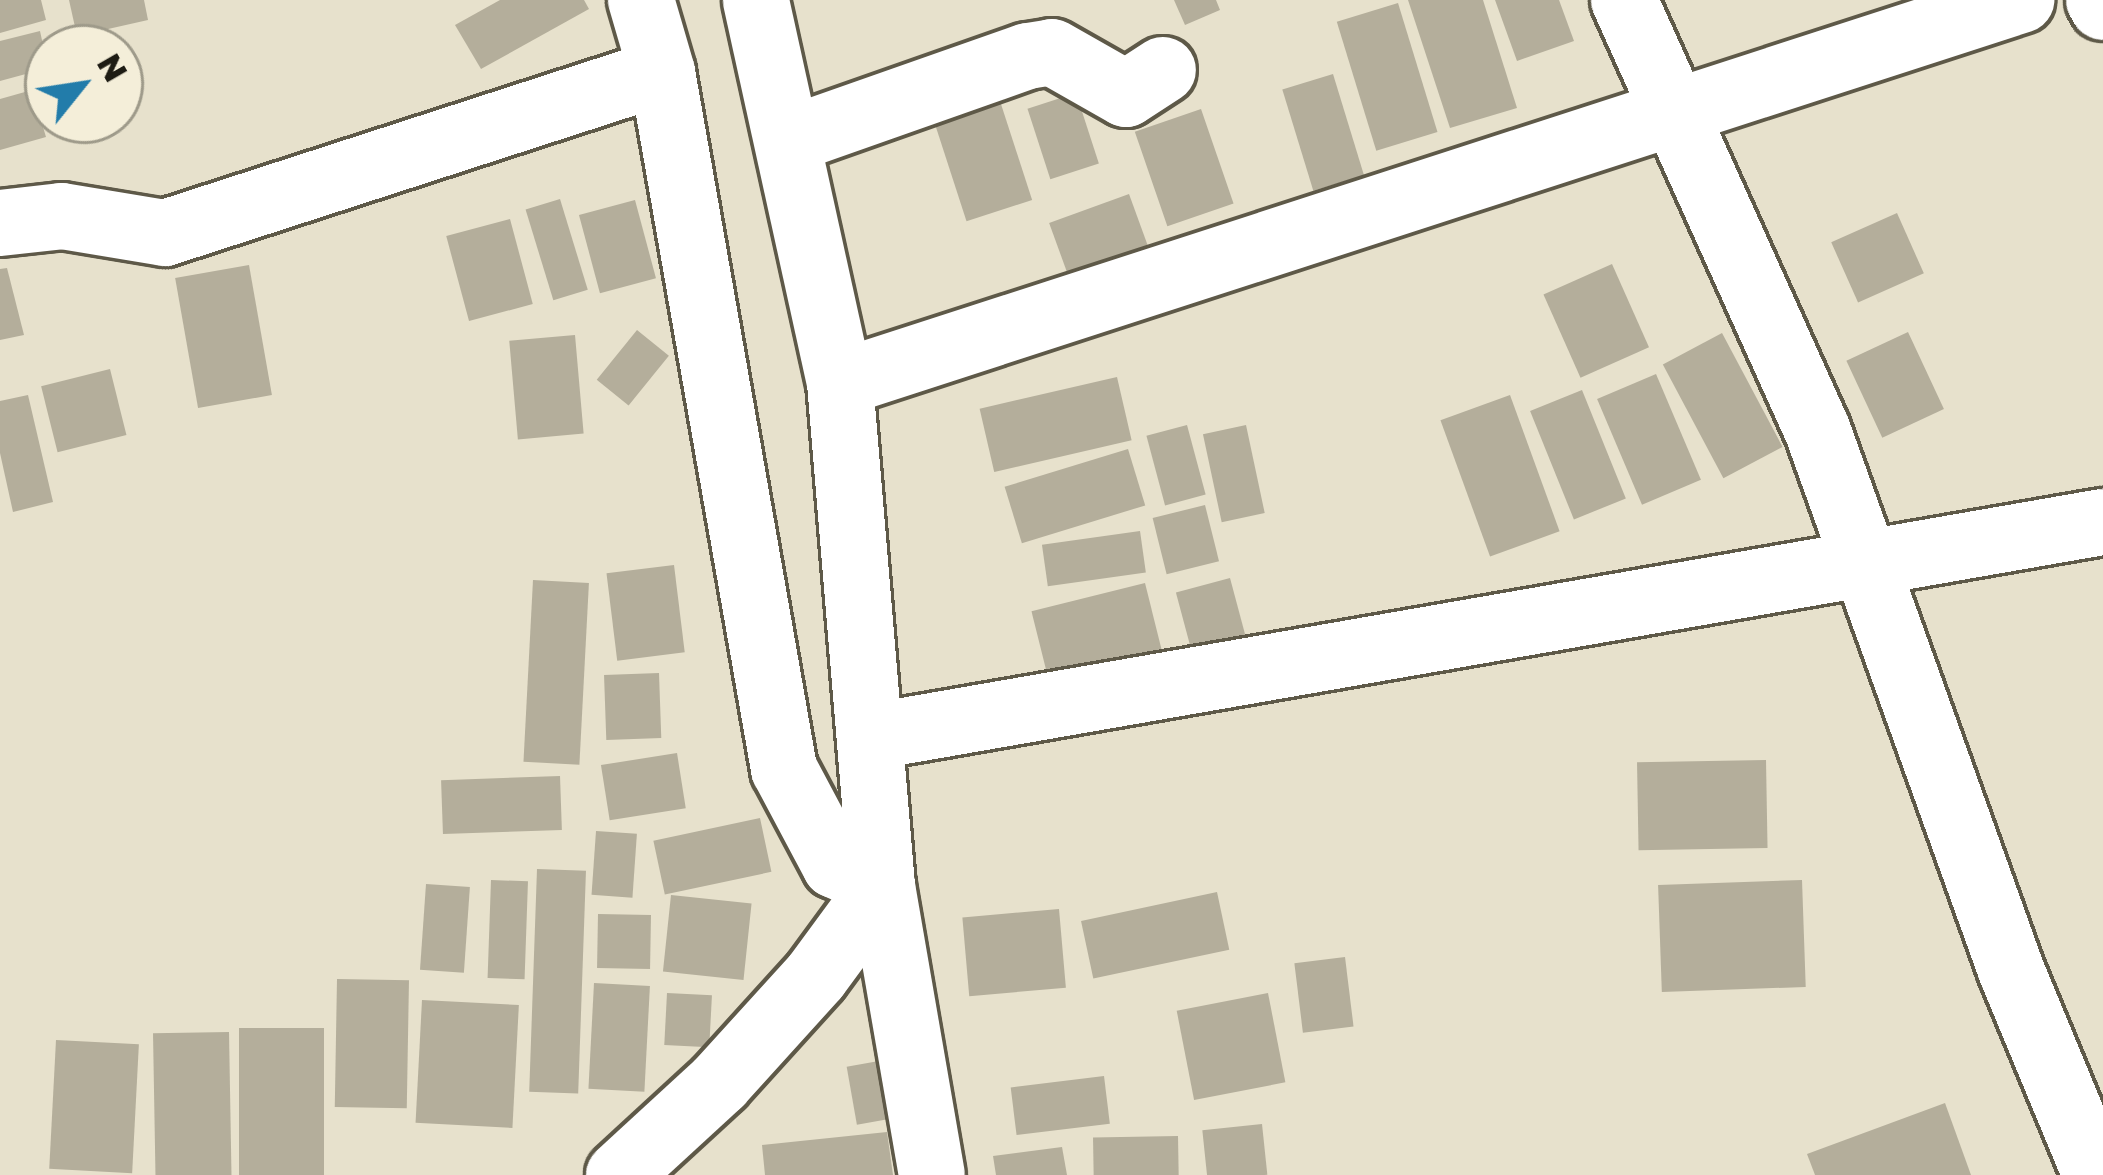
<!DOCTYPE html>
<html>
<head>
<meta charset="utf-8">
<style>
  body { margin:0 }
  #map { position:relative; width:2103px; height:1175px; overflow:hidden; background:#e7e1cc; font-family:"Golos Text",sans-serif }
  div>[style] { position:absolute }
  .building>* { inset:0; background:#b4ae9b; transform-origin:0 0 }
  .roads { filter:drop-shadow(3px 0 #5e5948) drop-shadow(-3px 0 #5e5948) drop-shadow(0 3px #5e5948) drop-shadow(0 -3px #5e5948) }
  .minor>* { height:66px; margin:-33px; padding:0 33px; transform-origin:33px; border-radius:33px; background:#fff }
  span { translate:-50% -50%; white-space:nowrap; text-align:center; line-height:1.15; -webkit-text-stroke:10px #f4eed9; paint-order:stroke }
  .north { position:absolute; left:24px; top:24px; width:120px; height:120px; box-sizing:border-box; background:#f4eed9; border:3px solid #9e9a8a; border-radius:50%; rotate:60deg; font-size:33px; font-weight:700; line-height:48px; text-align:center; color:#1e1c14 }
  .north::after { content:''; display:block; margin:auto; width:42px; height:54px; background:#227caa; clip-path:polygon(50% 0,100% 100%,50% 72%,0 100%) }
</style>
</head>
<body>
<div id="map">
  <div class="building">
    <i style="clip-path:polygon(0 0,41px 0,46px 20px,0 33px)"></i>
    <i style="clip-path:polygon(69px 0,144px 0,148px 20px,77px 36px)"></i>
    <i style="clip-path:polygon(500px 0,584px 0,589px 9px,481px 69px,455px 25px)"></i>
    <i style="clip-path:polygon(1174px 0,1216px 0,1220px 10px,1185px 25px)"></i>
    <i style="clip-path:polygon(1408px 0,1483px 0,1517px 108px,1450px 128px)"></i>
    <i style="clip-path:polygon(1495px 0,1559px 0,1574px 41px,1517px 61px)"></i>
    <i style="left:1398px;top:3px;width:135px;height:64px;rotate:73deg"></i>
    <i style="clip-path:polygon(40px 31px,48px 68px,0 81px,0 41px)"></i>
    <i style="left:1333px;top:74px;width:106px;height:53px;rotate:73deg"></i>
    <i style="clip-path:polygon(32px 90px,46px 137px,0 150px,0 99px)"></i>
    <i style="left:1076px;top:93px;width:74px;height:51px;rotate:72deg"></i>
    <i style="left:1000px;top:101px;width:104px;height:69px;rotate:72deg"></i>
    <i style="left:1201px;top:109px;width:100px;height:70px;rotate:71deg"></i>
    <i style="left:1129px;top:194px;width:72px;height:85px;rotate:70deg"></i>
    <i style="left:560px;top:199px;width:95px;height:36px;rotate:73deg"></i>
    <i style="left:635px;top:200px;width:81px;height:58px;rotate:75deg"></i>
    <i style="left:1897px;top:213px;width:66px;height:72px;rotate:66deg"></i>
    <i style="left:510px;top:219px;width:88px;height:66px;rotate:75deg"></i>
    <i style="left:1612px;top:264px;width:91px;height:75px;rotate:66deg"></i>
    <i style="left:249px;top:265px;width:132px;height:75px;rotate:80deg"></i>
    <i style="clip-path:polygon(7px 268px,24px 335px,0 340px,0 269px)"></i>
    <i style="left:637px;top:330px;width:41px;height:64px;rotate:39deg"></i>
    <i style="left:1908px;top:332px;width:85px;height:68px;rotate:65deg"></i>
    <i style="left:1722px;top:333px;width:129px;height:67px;rotate:62deg"></i>
    <i style="left:575px;top:335px;width:99px;height:66px;rotate:85deg"></i>
    <i style="left:110px;top:369px;width:68px;height:71px;rotate:76deg"></i>
    <i style="left:1656px;top:374px;width:115px;height:64px;rotate:67deg"></i>
    <i style="left:1117px;top:377px;width:65px;height:141px;rotate:77deg"></i>
    <i style="left:1582px;top:390px;width:117px;height:56px;rotate:68deg"></i>
    <i style="clip-path:polygon(28px 395px,53px 502px,13px 512px,0 453px,0 401px)"></i>
    <i style="left:1510px;top:395px;width:145px;height:74px;rotate:70deg"></i>
    <i style="left:1187px;top:425px;width:72px;height:42px;rotate:75deg"></i>
    <i style="left:1246px;top:425px;width:90px;height:44px;rotate:78deg"></i>
    <i style="left:1128px;top:449px;width:59px;height:129px;rotate:73deg"></i>
    <i style="left:1205px;top:505px;width:58px;height:54px;rotate:76deg"></i>
    <i style="left:1140px;top:531px;width:42px;height:99px;rotate:82deg"></i>
    <i style="left:674px;top:565px;width:88px;height:68px;rotate:83deg"></i>
    <i style="left:1230px;top:578px;width:83px;height:56px;rotate:75deg"></i>
    <i style="left:533px;top:580px;width:56px;height:182px;rotate:3deg"></i>
    <i style="left:1145px;top:583px;width:70px;height:117px;rotate:76deg"></i>
    <i style="left:659px;top:673px;width:65px;height:55px;rotate:88deg"></i>
    <i style="left:677px;top:753px;width:56px;height:77px;rotate:81deg"></i>
    <i style="left:1766px;top:760px;width:88px;height:129px;rotate:89deg"></i>
    <i style="left:560px;top:776px;width:54px;height:119px;rotate:88deg"></i>
    <i style="left:760px;top:818px;width:55px;height:109px;rotate:78deg"></i>
    <i style="left:596px;top:831px;width:41px;height:64px;rotate:4deg"></i>
    <i style="left:537px;top:869px;width:49px;height:223px;rotate:2deg"></i>
    <i style="left:491px;top:880px;width:37px;height:98px;rotate:2deg"></i>
    <i style="left:1802px;top:880px;width:107px;height:144px;rotate:88deg"></i>
    <i style="left:426px;top:884px;width:44px;height:86px;rotate:4deg"></i>
    <i style="left:1217px;top:892px;width:59px;height:139px;rotate:78deg"></i>
    <i style="left:671px;top:895px;width:81px;height:77px;rotate:6deg"></i>
    <i style="left:1059px;top:909px;width:79px;height:97px;rotate:85deg"></i>
    <i style="left:598px;top:914px;width:53px;height:54px;rotate:1deg"></i>
    <i style="left:1345px;top:957px;width:70px;height:51px;rotate:83deg"></i>
    <i style="left:337px;top:979px;width:72px;height:128px;rotate:1deg"></i>
    <i style="left:594px;top:983px;width:56px;height:106px;rotate:3deg"></i>
    <i style="left:667px;top:993px;width:45px;height:52px;rotate:3deg"></i>
    <i style="left:1268px;top:993px;width:91px;height:93px;rotate:79deg"></i>
    <i style="left:422px;top:1000px;width:97px;height:123px;rotate:3deg"></i>
    <i style="left:239px;top:1028px;width:85px;height:147px"></i>
    <i style="left:229px;top:1032px;width:143px;height:76px;rotate:89deg"></i>
    <i style="left:56px;top:1040px;width:83px;height:129px;rotate:3deg"></i>
    <i style="left:890px;top:1059px;width:59px;height:44px;rotate:80deg"></i>
    <i style="left:1104px;top:1076px;width:48px;height:94px;rotate:83deg"></i>
    <i style="clip-path:polygon(1945px 1103px,1971px 1175px,1815px 1175px,1807px 1154px)"></i>
    <i style="left:1262px;top:1124px;width:51px;height:60px;rotate:84deg"></i>
    <i style="clip-path:polygon(887px 1132px,893px 1175px,765px 1175px,762px 1145px)"></i>
    <i style="left:1178px;top:1136px;width:39px;height:85px;rotate:89deg"></i>
    <i style="clip-path:polygon(1062px 1147px,1067px 1175px,996px 1175px,993px 1156px)"></i>
  </div>
  <div class="roads">
    <div class="minor">
      <i style="left:641px;top:0;width:75px;rotate:73.7deg"></i>
      <i style="left:662px;top:72px;width:708px;rotate:80.07deg"></i>
      <i style="left:784px;top:769px;width:109px;rotate:62deg"></i>
      <i style="left:835px;top:865px;width:51px;rotate:24.1deg"></i>
      <i style="left:882px;top:886px;width:293px;rotate:80.2deg"></i>
      <i style="left:1624px;top:0;width:470px;rotate:65.8deg"></i>
      <i style="left:1817px;top:429px;width:575px;rotate:70.27deg"></i>
      <i style="left:2011px;top:970px;width:222px;rotate:67.5deg"></i>
      <i style="left:2099px;top:0;width:8px;rotate:60deg"></i>
      <i style="left:792px;top:139px;width:250px;rotate:-19.4deg"></i>
      <i style="left:1028px;top:56px;width:24px;rotate:-9deg"></i>
      <i style="left:1052px;top:52px;width:85px;rotate:29.6deg"></i>
      <i style="left:1126px;top:94px;width:44px;rotate:-33deg"></i>
      <i style="left:0;top:223px;width:62px;rotate:-6.4deg"></i>
      <i style="left:62px;top:216px;width:104px;rotate:9.4deg"></i>
      <i style="left:165px;top:233px;width:522px;rotate:-17.95deg"></i>
      <i style="left:840px;top:383px;width:1242px;rotate:-17.97deg"></i>
      <i style="left:875px;top:736px;width:1247px;rotate:-9.89deg"></i>
      <i style="left:619px;top:1175px;width:136px;rotate:-42.6deg"></i>
      <i style="left:719px;top:1083px;width:144px;rotate:-47.8deg"></i>
      <i style="left:816px;top:976px;width:112px;rotate:-53.7deg"></i>
      <i style="left:882px;top:886px;width:505px;rotate:-94.77deg"></i>
      <i style="left:840px;top:383px;width:392px;rotate:-102.4deg"></i>
    </div>
  </div>
  <div class="north">N</div>
</div>
</body>
</html>
